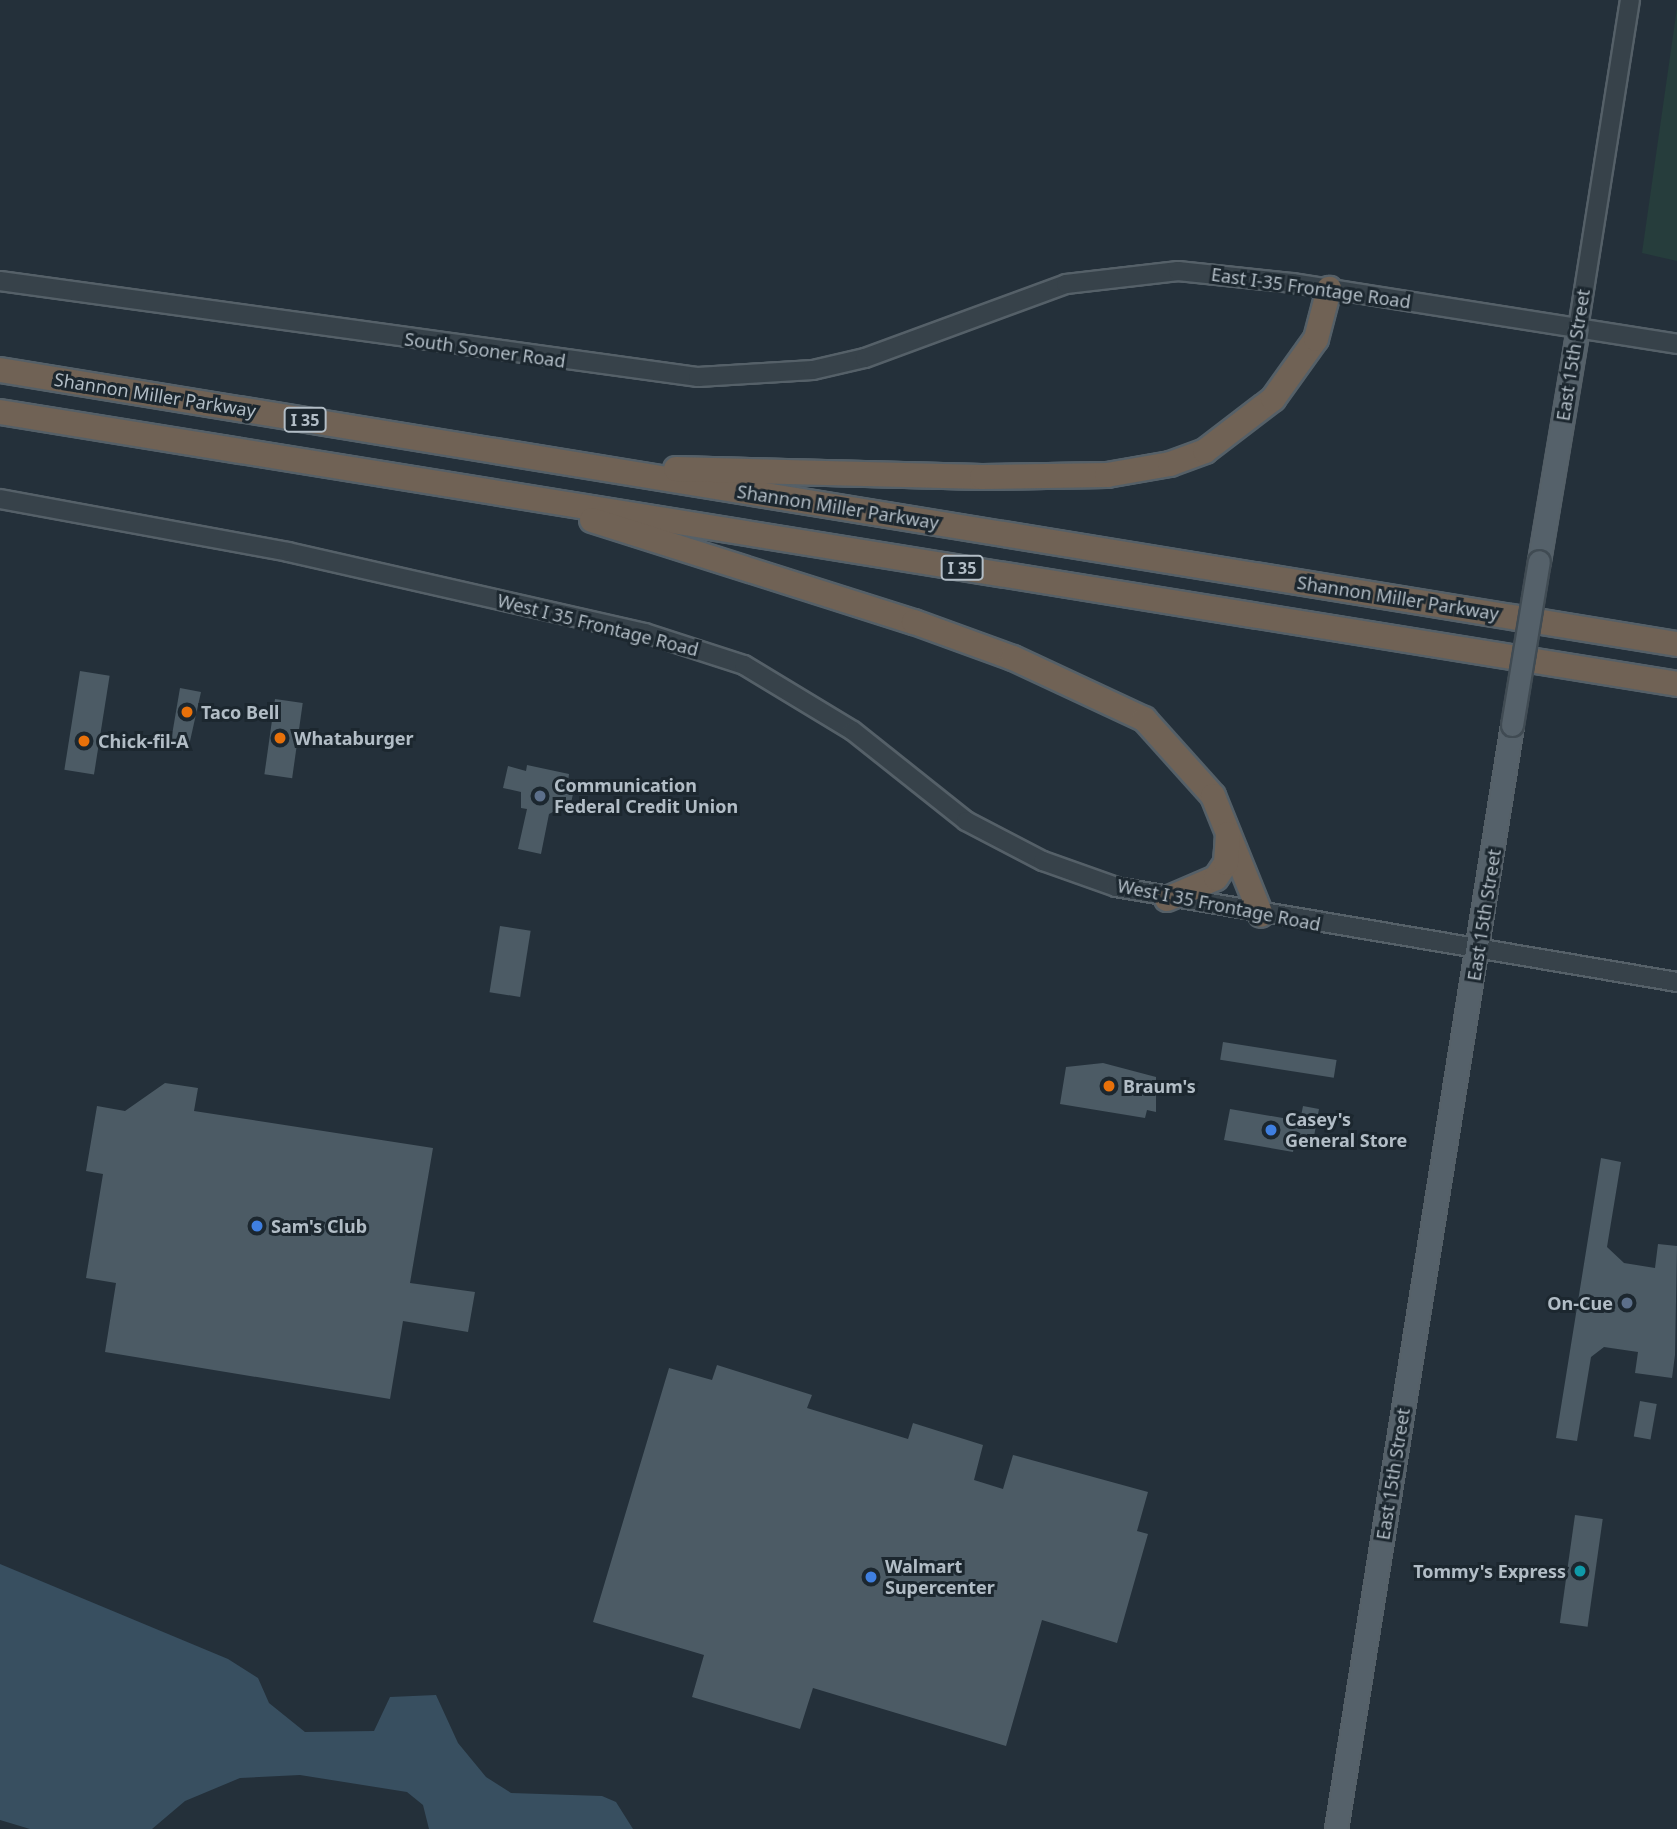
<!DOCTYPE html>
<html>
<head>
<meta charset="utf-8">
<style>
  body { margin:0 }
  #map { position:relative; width:1677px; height:1829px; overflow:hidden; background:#24303a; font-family:"Noto Sans",sans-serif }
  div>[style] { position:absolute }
  .green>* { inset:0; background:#263d3c }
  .water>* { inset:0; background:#384f60 }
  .building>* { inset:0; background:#4c5b65; transform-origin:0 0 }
  .roads { filter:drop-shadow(2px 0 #556068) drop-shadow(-2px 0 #556068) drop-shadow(0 2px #556068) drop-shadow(0 -2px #556068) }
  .minor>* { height:18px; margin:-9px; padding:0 9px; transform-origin:9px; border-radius:9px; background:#37424a }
  .major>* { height:21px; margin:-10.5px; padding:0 10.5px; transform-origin:10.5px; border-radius:10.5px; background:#55616a }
  .highway>* { height:24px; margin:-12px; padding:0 12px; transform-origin:12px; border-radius:12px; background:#706255 }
  .bridges { filter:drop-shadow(2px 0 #404b53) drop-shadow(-2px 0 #404b53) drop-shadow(0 2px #404b53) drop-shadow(0 -2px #404b53) }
  .major-bridge>* { height:21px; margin:-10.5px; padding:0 10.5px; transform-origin:10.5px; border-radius:10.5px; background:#55616a }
  .dots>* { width:19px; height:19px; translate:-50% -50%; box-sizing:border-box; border:4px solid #1c272f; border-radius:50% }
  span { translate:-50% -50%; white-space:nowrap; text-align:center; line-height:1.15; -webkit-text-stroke:6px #1c272f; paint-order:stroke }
  .shield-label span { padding:2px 5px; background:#1c272f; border:2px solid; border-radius:5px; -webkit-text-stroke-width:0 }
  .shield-label { font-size:16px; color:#b2bdc6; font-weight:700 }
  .street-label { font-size:18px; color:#b2bdc6 }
  .poi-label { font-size:18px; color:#b2bdc6; font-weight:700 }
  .left { translate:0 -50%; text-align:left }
  .right { translate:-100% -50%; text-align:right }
</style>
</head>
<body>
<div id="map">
  <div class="green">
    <i style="clip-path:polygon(1677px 8px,1677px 261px,1642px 253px)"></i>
  </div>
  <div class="water">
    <i style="clip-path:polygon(0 1564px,228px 1659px,258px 1678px,269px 1703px,305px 1732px,374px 1731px,390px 1697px,436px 1695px,458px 1743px,486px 1777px,511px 1793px,602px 1796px,616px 1802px,633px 1829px,429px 1829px,423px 1805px,407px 1792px,300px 1775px,240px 1778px,185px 1801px,152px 1829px,30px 1829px,0 1820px)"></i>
  </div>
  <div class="building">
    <i style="left:80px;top:671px;width:30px;height:100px;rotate:9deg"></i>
    <i style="clip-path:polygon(180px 688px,201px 692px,188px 750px,171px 741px)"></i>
    <i style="left:275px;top:699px;width:28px;height:76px;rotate:8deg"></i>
    <i style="clip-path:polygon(527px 765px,569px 774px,568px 783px,575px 785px,571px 803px,549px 814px,541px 854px,518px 849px,527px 809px,521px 808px,521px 792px,503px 788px,508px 766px,526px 771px)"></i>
    <i style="left:500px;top:926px;width:31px;height:67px;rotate:9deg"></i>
    <i style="left:1223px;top:1042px;width:115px;height:18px;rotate:9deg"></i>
    <i style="clip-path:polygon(1103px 1063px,1156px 1077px,1156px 1112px,1147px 1110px,1145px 1118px,1060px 1104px,1066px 1067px)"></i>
    <i style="clip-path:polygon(165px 1083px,198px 1088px,194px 1111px,433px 1148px,410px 1283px,475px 1292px,468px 1332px,403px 1321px,390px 1399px,105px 1352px,116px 1283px,86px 1278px,103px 1174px,86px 1171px,97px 1106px,125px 1111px)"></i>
    <i style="clip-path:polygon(1303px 1106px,1319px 1109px,1313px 1142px,1295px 1139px,1293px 1152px,1224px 1140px,1230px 1109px,1300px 1121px)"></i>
    <i style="clip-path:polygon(1601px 1158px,1621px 1162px,1607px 1247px,1624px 1263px,1655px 1268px,1658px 1244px,1677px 1246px,1675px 1355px,1672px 1378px,1635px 1373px,1638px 1352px,1604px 1347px,1591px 1357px,1577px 1441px,1556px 1438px)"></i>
    <i style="clip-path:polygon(717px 1365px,812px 1395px,807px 1408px,908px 1439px,913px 1423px,983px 1445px,974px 1480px,1003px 1489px,1013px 1455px,1148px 1492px,1137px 1531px,1148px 1534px,1117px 1643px,1042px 1620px,1006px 1746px,813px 1688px,800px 1729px,692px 1697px,704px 1655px,593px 1622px,669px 1368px,712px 1380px)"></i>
    <i style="left:1640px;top:1401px;width:17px;height:36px;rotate:10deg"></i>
    <i style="left:1575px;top:1515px;width:28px;height:109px;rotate:8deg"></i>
  </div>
  <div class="roads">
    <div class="minor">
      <i style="left:0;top:281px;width:705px;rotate:7.83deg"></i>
      <i style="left:698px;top:377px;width:115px;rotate:-3.5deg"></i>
      <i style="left:813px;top:370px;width:53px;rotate:-13deg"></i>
      <i style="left:865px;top:358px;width:214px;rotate:-20.2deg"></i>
      <i style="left:1066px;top:284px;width:113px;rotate:-6.6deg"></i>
      <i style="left:1178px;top:271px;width:116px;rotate:6deg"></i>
      <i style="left:1293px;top:283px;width:389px;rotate:9deg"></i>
      <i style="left:1578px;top:328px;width:332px;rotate:-81deg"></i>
      <i style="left:0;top:499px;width:293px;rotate:10.4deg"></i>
      <i style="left:288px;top:552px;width:366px;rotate:12.8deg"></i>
      <i style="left:645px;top:633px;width:104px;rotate:17.9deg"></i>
      <i style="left:744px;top:665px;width:127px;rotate:31.2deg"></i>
      <i style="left:853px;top:731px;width:144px;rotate:38.5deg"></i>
      <i style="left:966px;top:821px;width:87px;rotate:27.5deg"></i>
      <i style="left:1043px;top:861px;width:77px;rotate:19.6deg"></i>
      <i style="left:1116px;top:887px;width:569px;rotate:9.61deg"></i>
    </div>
    <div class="major">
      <i style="left:1539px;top:561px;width:236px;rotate:-80.5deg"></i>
      <i style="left:1336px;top:1829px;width:1118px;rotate:-80.94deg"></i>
    </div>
    <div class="highway">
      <i style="left:0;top:370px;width:1699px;rotate:9.28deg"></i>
      <i style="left:0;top:412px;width:1699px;rotate:9.21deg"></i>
      <i style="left:676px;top:469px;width:306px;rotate:1.5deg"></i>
      <i style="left:982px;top:477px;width:125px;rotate:-0.9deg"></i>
      <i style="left:1107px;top:475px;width:64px;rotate:-9.9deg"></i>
      <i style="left:1170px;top:464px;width:37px;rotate:-20deg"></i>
      <i style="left:1205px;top:451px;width:86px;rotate:-37.4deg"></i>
      <i style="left:1273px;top:399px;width:74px;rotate:-54.4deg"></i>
      <i style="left:1316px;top:339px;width:52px;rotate:-75.4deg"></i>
      <i style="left:592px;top:520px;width:338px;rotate:17.6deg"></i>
      <i style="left:914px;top:622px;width:105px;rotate:20deg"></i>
      <i style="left:1013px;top:658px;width:145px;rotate:25deg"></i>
      <i style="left:1144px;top:719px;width:103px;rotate:48.1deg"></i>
      <i style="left:1213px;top:796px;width:128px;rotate:68deg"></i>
      <i style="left:1167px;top:899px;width:53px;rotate:-23.2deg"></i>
      <i style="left:1216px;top:878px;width:18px;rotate:-56deg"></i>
      <i style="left:1226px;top:863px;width:29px;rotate:-86deg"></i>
    </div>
  </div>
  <div class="bridges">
    <div class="major-bridge">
      <i style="left:1512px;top:725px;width:166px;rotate:-80.7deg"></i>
    </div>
  </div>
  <div class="dots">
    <i style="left:187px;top:712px;background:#e8710a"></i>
    <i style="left:280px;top:738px;background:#e8710a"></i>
    <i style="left:84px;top:741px;background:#e8710a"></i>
    <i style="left:540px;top:796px;background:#5c6f8a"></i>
    <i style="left:1109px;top:1086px;background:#e8710a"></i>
    <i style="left:1271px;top:1130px;background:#3f7fe0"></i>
    <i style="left:257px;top:1226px;background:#3f7fe0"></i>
    <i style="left:1627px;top:1303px;background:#5c6f8a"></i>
    <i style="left:1580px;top:1571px;background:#0f9aa8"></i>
    <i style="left:871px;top:1577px;background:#3f7fe0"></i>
  </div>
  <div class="shield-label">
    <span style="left:305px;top:420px">I 35</span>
    <span style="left:962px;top:568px">I 35</span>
  </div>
  <div class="street-label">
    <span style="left:1311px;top:288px;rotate:8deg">East I-35 Frontage Road</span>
    <span style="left:485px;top:350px;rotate:8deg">South Sooner Road</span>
    <span style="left:1573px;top:355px;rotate:-81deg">East 15th Street</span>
    <span style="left:155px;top:395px;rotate:9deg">Shannon Miller Parkway</span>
    <span style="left:838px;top:507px;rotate:9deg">Shannon Miller Parkway</span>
    <span style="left:1398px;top:598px;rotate:9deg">Shannon Miller Parkway</span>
    <span style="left:598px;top:625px;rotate:14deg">West I 35 Frontage Road</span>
    <span style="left:1219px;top:905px;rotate:11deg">West I 35 Frontage Road</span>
    <span style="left:1484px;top:915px;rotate:-81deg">East 15th Street</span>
    <span style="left:1393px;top:1474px;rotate:-81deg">East 15th Street</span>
  </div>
  <div class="poi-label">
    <span class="left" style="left:201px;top:712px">Taco Bell</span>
    <span class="left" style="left:294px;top:738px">Whataburger</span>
    <span class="left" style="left:98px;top:741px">Chick-fil-A</span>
    <span class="left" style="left:554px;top:796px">Communication<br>Federal Credit Union</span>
    <span class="left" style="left:1123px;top:1086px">Braum's</span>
    <span class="left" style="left:1285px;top:1130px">Casey's<br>General Store</span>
    <span class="left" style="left:271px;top:1226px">Sam's Club</span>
    <span class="right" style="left:1613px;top:1303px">On-Cue</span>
    <span class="left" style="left:885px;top:1577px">Walmart<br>Supercenter</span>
    <span class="right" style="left:1566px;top:1571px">Tommy's Express</span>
  </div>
</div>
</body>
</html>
